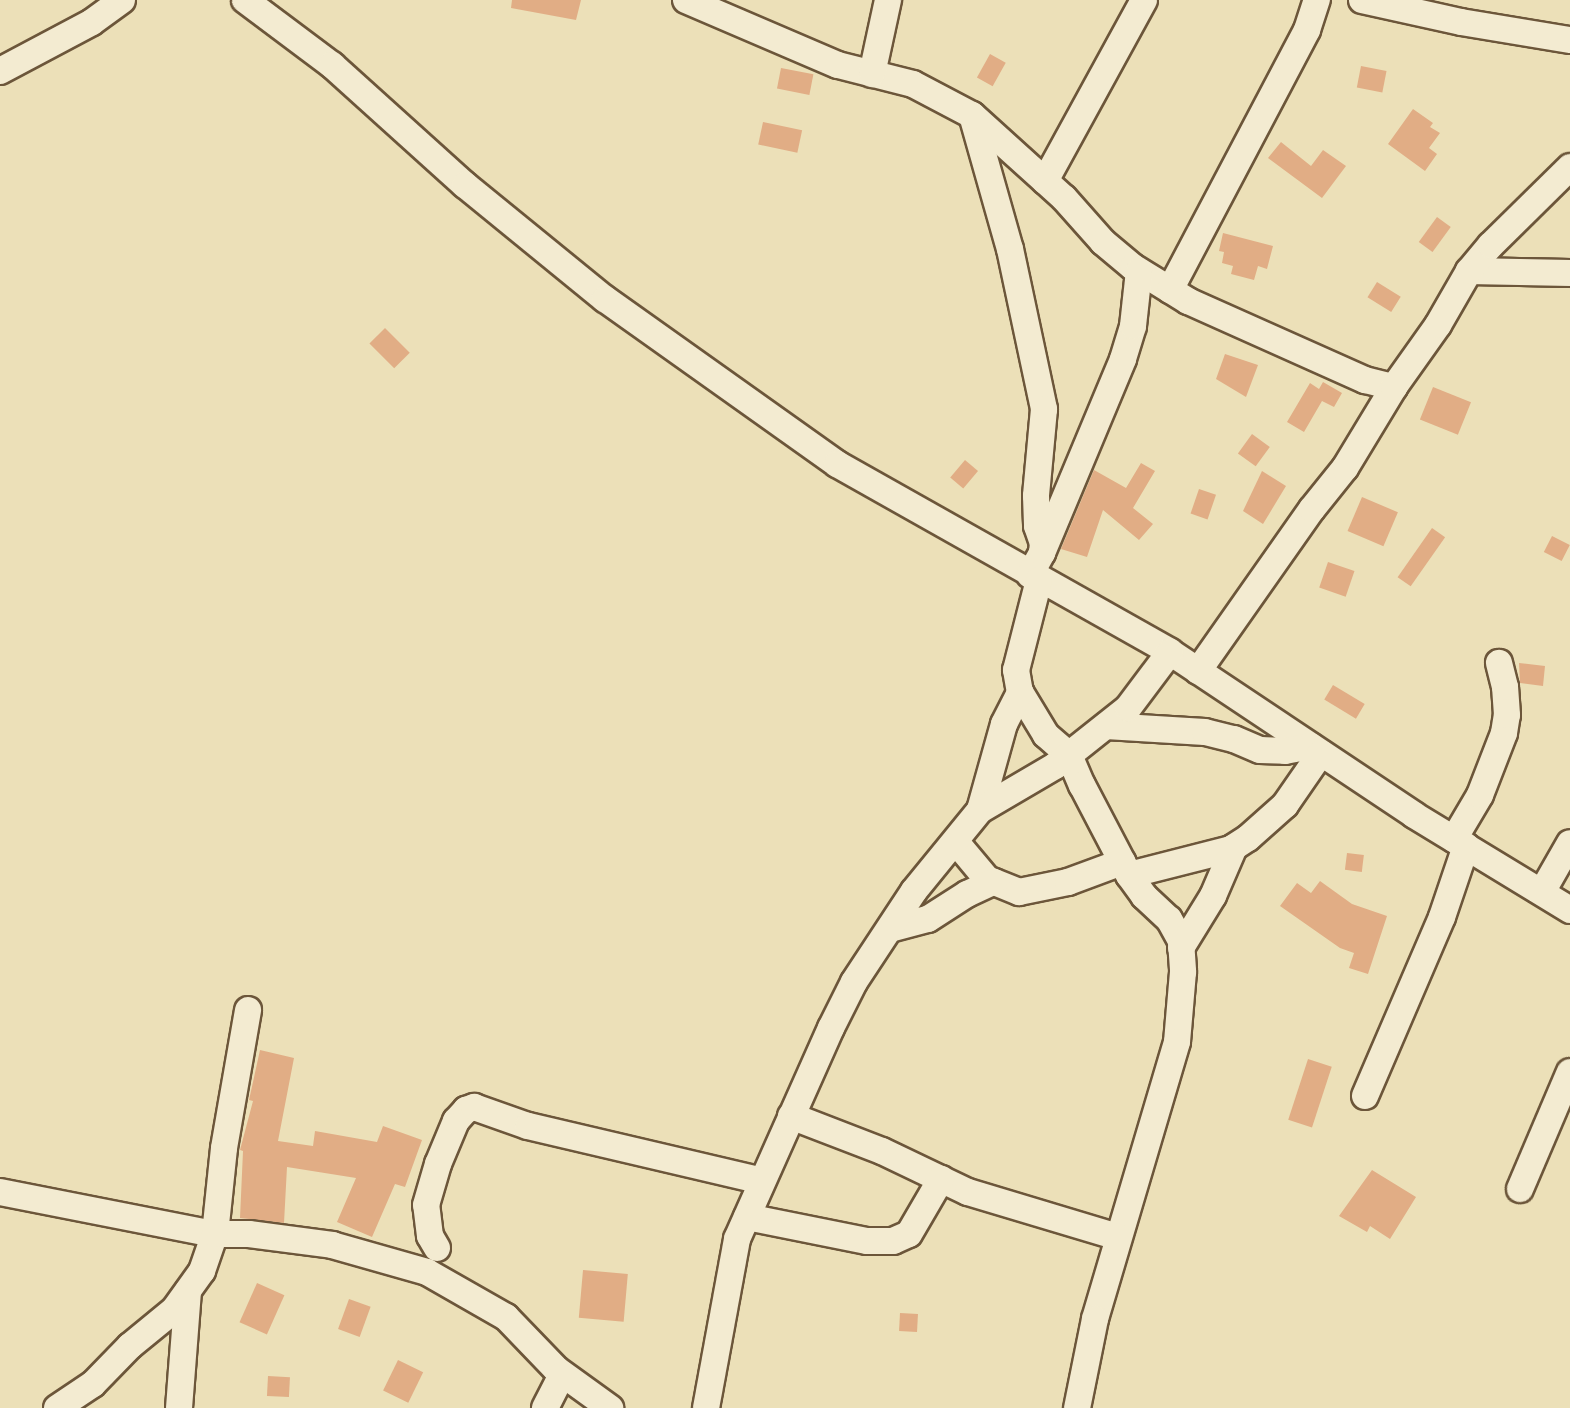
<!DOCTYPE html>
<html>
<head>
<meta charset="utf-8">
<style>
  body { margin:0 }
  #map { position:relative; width:1570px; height:1408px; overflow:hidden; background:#ece0b8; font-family:"IM FELL French Canon",serif }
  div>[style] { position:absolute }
  .building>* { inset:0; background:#e1ad85; transform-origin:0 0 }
  .roads { filter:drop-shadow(2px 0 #6c563a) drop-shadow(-2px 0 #6c563a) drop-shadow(0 2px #6c563a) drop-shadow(0 -2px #6c563a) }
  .minor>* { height:26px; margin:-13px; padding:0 13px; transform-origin:13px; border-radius:13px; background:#f3ebd1 }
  span { translate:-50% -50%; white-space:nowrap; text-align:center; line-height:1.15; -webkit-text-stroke:6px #f3ebd1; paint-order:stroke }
</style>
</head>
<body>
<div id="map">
  <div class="building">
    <i style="clip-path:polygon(512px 0,581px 0,576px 20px,511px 8px)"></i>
    <i style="left:990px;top:54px;width:18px;height:27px;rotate:29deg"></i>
    <i style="left:1361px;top:66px;width:26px;height:22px;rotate:11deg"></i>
    <i style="left:781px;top:68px;width:33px;height:21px;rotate:11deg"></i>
    <i style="clip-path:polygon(1413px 109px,1433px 123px,1430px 127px,1440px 133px,1429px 148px,1437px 154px,1425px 171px,1388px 144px)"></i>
    <i style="left:763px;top:122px;width:40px;height:23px;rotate:12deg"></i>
    <i style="clip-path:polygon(1281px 142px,1311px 166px,1323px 150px,1346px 166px,1322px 198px,1268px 158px)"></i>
    <i style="left:1437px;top:217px;width:17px;height:31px;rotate:36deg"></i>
    <i style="clip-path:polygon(1223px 233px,1273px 246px,1267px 269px,1258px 266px,1254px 280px,1231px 274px,1233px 266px,1222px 263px,1224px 252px,1219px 251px)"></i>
    <i style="left:1377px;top:282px;width:28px;height:18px;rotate:32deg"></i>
    <i style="left:385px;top:328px;width:35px;height:22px;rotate:45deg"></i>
    <i style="clip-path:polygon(1225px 354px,1258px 365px,1246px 397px,1216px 379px)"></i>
    <i style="clip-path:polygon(1323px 382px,1342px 393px,1334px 407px,1322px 401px,1304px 432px,1287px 422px,1310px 383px,1319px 389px)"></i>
    <i style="left:1433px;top:387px;width:41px;height:35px;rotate:22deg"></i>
    <i style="left:1252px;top:434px;width:22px;height:24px;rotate:36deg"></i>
    <i style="left:965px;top:460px;width:17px;height:23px;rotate:40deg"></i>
    <i style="clip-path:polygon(1141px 463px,1155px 471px,1133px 508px,1153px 524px,1139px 540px,1103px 510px,1087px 557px,1061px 549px,1094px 470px,1126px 488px)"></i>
    <i style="clip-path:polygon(1262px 471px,1286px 486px,1263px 524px,1243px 511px)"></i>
    <i style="left:1199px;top:489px;width:18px;height:26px;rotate:19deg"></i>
    <i style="left:1362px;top:497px;width:39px;height:37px;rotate:23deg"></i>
    <i style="left:1432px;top:528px;width:16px;height:60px;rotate:35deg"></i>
    <i style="left:1552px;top:536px;width:20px;height:18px;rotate:27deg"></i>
    <i style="left:1328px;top:562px;width:28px;height:27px;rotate:19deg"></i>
    <i style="clip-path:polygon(1519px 663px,1545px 666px,1543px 686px,1520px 683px)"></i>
    <i style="left:1333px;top:685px;width:37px;height:17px;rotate:31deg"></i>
    <i style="left:1347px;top:853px;width:17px;height:17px;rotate:7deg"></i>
    <i style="clip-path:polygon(1320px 881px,1352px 904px,1387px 916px,1368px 974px,1349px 968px,1354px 953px,1340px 948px,1280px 906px,1297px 883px,1311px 893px)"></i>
    <i style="clip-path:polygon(260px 1050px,294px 1058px,278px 1141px,313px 1146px,315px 1131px,377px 1142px,383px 1126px,422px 1140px,405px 1187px,395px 1184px,372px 1237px,337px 1222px,356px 1178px,287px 1167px,284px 1223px,240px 1218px,243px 1151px,240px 1150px,253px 1101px,249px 1100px)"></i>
    <i style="left:1308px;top:1059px;width:25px;height:64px;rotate:18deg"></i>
    <i style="clip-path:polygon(1372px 1170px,1416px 1197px,1390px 1239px,1370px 1226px,1367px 1232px,1339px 1216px)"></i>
    <i style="left:583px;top:1270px;width:45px;height:48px;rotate:5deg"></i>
    <i style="left:257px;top:1283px;width:30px;height:43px;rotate:24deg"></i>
    <i style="left:349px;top:1299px;width:23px;height:32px;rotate:20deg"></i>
    <i style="left:900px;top:1313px;width:18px;height:18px;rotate:3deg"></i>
    <i style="left:398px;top:1360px;width:28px;height:34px;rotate:26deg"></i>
    <i style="left:268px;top:1376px;width:22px;height:20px;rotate:3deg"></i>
  </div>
  <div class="roads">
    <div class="minor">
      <i style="left:245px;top:0;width:109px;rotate:36.8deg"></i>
      <i style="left:332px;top:65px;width:179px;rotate:42.1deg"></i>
      <i style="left:465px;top:185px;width:181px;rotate:39.2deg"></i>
      <i style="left:605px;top:299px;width:285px;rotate:35.4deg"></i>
      <i style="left:837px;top:464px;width:382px;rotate:29.4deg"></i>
      <i style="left:1170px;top:652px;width:293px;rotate:33.7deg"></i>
      <i style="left:1414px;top:815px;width:183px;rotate:31.3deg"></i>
      <i style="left:686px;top:0;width:165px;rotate:23.2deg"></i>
      <i style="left:838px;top:65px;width:77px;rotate:14.2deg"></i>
      <i style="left:913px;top:84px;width:67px;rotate:27.7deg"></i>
      <i style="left:972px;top:115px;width:124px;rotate:42.1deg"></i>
      <i style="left:1064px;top:198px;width:59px;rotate:48.4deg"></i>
      <i style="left:1103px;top:242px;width:39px;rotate:40deg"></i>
      <i style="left:1133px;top:267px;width:65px;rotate:31.7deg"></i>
      <i style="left:1188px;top:301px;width:194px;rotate:24.1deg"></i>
      <i style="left:1365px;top:380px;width:30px;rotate:14deg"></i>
      <i style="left:1362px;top:0;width:101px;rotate:12.5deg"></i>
      <i style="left:1461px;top:22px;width:110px;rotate:9.4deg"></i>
      <i style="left:0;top:71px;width:104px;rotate:-28deg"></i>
      <i style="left:92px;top:22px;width:37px;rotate:-36deg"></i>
      <i style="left:872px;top:74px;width:76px;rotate:-77.8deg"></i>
      <i style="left:972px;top:115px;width:139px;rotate:74.2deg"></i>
      <i style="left:1010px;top:249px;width:164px;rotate:78deg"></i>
      <i style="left:1044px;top:409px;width:87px;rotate:95.3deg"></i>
      <i style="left:1036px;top:496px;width:30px;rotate:88deg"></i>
      <i style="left:1037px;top:526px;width:18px;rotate:71deg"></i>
      <i style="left:1043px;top:543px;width:10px;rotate:96deg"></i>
      <i style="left:1042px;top:553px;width:25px;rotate:119deg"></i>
      <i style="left:1045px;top:181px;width:206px;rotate:-61.3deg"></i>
      <i style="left:1469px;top:271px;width:101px;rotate:1.1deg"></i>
      <i style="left:1170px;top:290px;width:294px;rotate:-62.2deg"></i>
      <i style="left:1307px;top:30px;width:32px;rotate:-72deg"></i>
      <i style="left:1042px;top:553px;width:210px;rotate:-67.3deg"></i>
      <i style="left:1123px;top:359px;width:34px;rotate:-73deg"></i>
      <i style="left:1133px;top:326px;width:55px;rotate:-83.8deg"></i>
      <i style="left:1039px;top:580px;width:93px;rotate:104.3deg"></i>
      <i style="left:1016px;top:670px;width:22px;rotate:80deg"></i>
      <i style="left:1020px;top:692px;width:50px;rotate:58.8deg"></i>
      <i style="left:1046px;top:735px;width:30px;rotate:41deg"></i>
      <i style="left:1069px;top:755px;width:33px;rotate:67deg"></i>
      <i style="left:1082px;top:785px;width:102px;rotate:62.4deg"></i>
      <i style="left:1129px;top:875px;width:26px;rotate:54deg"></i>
      <i style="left:1144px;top:896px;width:34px;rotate:43deg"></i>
      <i style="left:1169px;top:919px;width:25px;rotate:61deg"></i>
      <i style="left:1181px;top:941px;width:31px;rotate:86deg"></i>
      <i style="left:1183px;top:972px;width:70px;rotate:94.9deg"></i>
      <i style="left:1177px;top:1042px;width:289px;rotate:106.5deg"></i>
      <i style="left:1095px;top:1319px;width:91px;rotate:101.4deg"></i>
      <i style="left:1198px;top:671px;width:198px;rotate:-54.9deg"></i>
      <i style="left:1312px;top:509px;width:53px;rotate:-51.2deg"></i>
      <i style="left:1345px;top:468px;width:95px;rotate:-58.8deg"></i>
      <i style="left:1394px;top:387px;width:76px;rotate:-54.6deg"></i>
      <i style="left:1438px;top:325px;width:62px;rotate:-60.1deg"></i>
      <i style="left:1469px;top:271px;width:34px;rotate:-50deg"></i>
      <i style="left:1491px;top:245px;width:111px;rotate:-44.6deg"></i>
      <i style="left:1106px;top:726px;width:99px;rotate:3.5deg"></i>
      <i style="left:1205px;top:732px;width:30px;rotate:14deg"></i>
      <i style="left:1234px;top:739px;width:28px;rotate:23deg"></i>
      <i style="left:1260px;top:750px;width:25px;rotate:2deg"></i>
      <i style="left:1285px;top:751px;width:26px;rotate:-11deg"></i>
      <i style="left:980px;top:810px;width:89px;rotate:-74.4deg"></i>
      <i style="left:1004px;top:724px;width:36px;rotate:-63deg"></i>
      <i style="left:1454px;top:839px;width:51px;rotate:-59.4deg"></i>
      <i style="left:1480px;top:795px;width:66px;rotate:-68.8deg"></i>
      <i style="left:1504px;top:733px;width:18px;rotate:-81deg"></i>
      <i style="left:1507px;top:715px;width:28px;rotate:-94deg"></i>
      <i style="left:1505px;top:687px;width:25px;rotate:-104deg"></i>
      <i style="left:956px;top:842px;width:48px;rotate:50deg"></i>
      <i style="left:987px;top:879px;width:35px;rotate:22deg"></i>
      <i style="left:1019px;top:892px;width:50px;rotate:-11.5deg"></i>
      <i style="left:1068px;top:882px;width:58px;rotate:-20.3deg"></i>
      <i style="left:1129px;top:875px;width:105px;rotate:-14.3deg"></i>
      <i style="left:1231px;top:849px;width:20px;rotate:-33deg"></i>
      <i style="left:1248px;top:838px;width:50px;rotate:-41.7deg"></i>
      <i style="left:1285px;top:805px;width:63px;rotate:-55.3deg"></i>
      <i style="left:1542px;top:892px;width:56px;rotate:-60.3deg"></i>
      <i style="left:890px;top:929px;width:39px;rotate:-15deg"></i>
      <i style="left:928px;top:919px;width:46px;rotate:-32.7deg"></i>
      <i style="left:967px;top:894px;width:29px;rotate:-25deg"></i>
      <i style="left:1181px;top:948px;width:61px;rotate:-58.4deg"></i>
      <i style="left:1213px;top:896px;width:53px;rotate:-66.8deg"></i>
      <i style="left:1365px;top:1096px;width:195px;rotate:-66.7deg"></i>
      <i style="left:1442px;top:917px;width:75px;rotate:-71.3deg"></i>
      <i style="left:791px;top:1116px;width:97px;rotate:21deg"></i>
      <i style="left:882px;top:1151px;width:95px;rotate:25.5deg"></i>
      <i style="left:968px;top:1192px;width:157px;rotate:16.7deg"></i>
      <i style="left:1520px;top:1189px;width:127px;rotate:-66.9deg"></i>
      <i style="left:0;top:1192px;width:219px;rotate:11.1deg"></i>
      <i style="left:215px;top:1234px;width:34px"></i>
      <i style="left:249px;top:1234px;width:84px;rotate:7.5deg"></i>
      <i style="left:332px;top:1245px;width:99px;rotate:15.9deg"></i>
      <i style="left:427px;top:1272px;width:91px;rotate:29.7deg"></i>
      <i style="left:506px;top:1317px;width:72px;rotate:46.1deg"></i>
      <i style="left:556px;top:1369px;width:67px;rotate:35.8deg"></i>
      <i style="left:747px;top:1217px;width:122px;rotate:11.3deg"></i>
      <i style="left:867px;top:1241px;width:26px"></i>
      <i style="left:893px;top:1241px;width:17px;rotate:-24deg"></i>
      <i style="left:909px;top:1234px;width:64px;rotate:-59.8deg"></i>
      <i style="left:437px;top:1248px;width:14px;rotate:-120deg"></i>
      <i style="left:430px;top:1236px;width:31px;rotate:-97deg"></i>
      <i style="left:426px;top:1205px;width:43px;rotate:-73.7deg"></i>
      <i style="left:438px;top:1164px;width:47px;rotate:-67.3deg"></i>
      <i style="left:456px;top:1121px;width:15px;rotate:-48deg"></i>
      <i style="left:466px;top:1110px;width:9px;rotate:-21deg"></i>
      <i style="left:474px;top:1107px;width:57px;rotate:19.4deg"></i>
      <i style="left:528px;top:1126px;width:240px;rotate:13.2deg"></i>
      <i style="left:57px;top:1408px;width:43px;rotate:-33.7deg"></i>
      <i style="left:93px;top:1384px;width:53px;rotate:-45.8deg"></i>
      <i style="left:130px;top:1346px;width:57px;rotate:-39.3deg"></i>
      <i style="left:174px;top:1310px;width:48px;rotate:-54.3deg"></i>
      <i style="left:202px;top:1271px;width:39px;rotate:-71deg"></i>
      <i style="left:215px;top:1234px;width:86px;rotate:-84deg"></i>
      <i style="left:224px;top:1148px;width:140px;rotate:-80.1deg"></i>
      <i style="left:179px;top:1408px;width:117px;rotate:-85.6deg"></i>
      <i style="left:545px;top:1408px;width:37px;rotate:-63deg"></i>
      <i style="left:706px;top:1408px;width:172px;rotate:-79.6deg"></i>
      <i style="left:737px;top:1239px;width:231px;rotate:-66deg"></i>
      <i style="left:831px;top:1028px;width:51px;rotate:-63.4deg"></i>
      <i style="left:854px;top:982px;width:109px;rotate:-56.6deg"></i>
      <i style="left:914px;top:891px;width:104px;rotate:-50.8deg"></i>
      <i style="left:980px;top:810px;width:87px;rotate:-30.4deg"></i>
      <i style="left:1055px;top:766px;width:93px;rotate:-38.5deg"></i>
      <i style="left:1128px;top:708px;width:70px;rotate:-53.1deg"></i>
    </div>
  </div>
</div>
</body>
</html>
